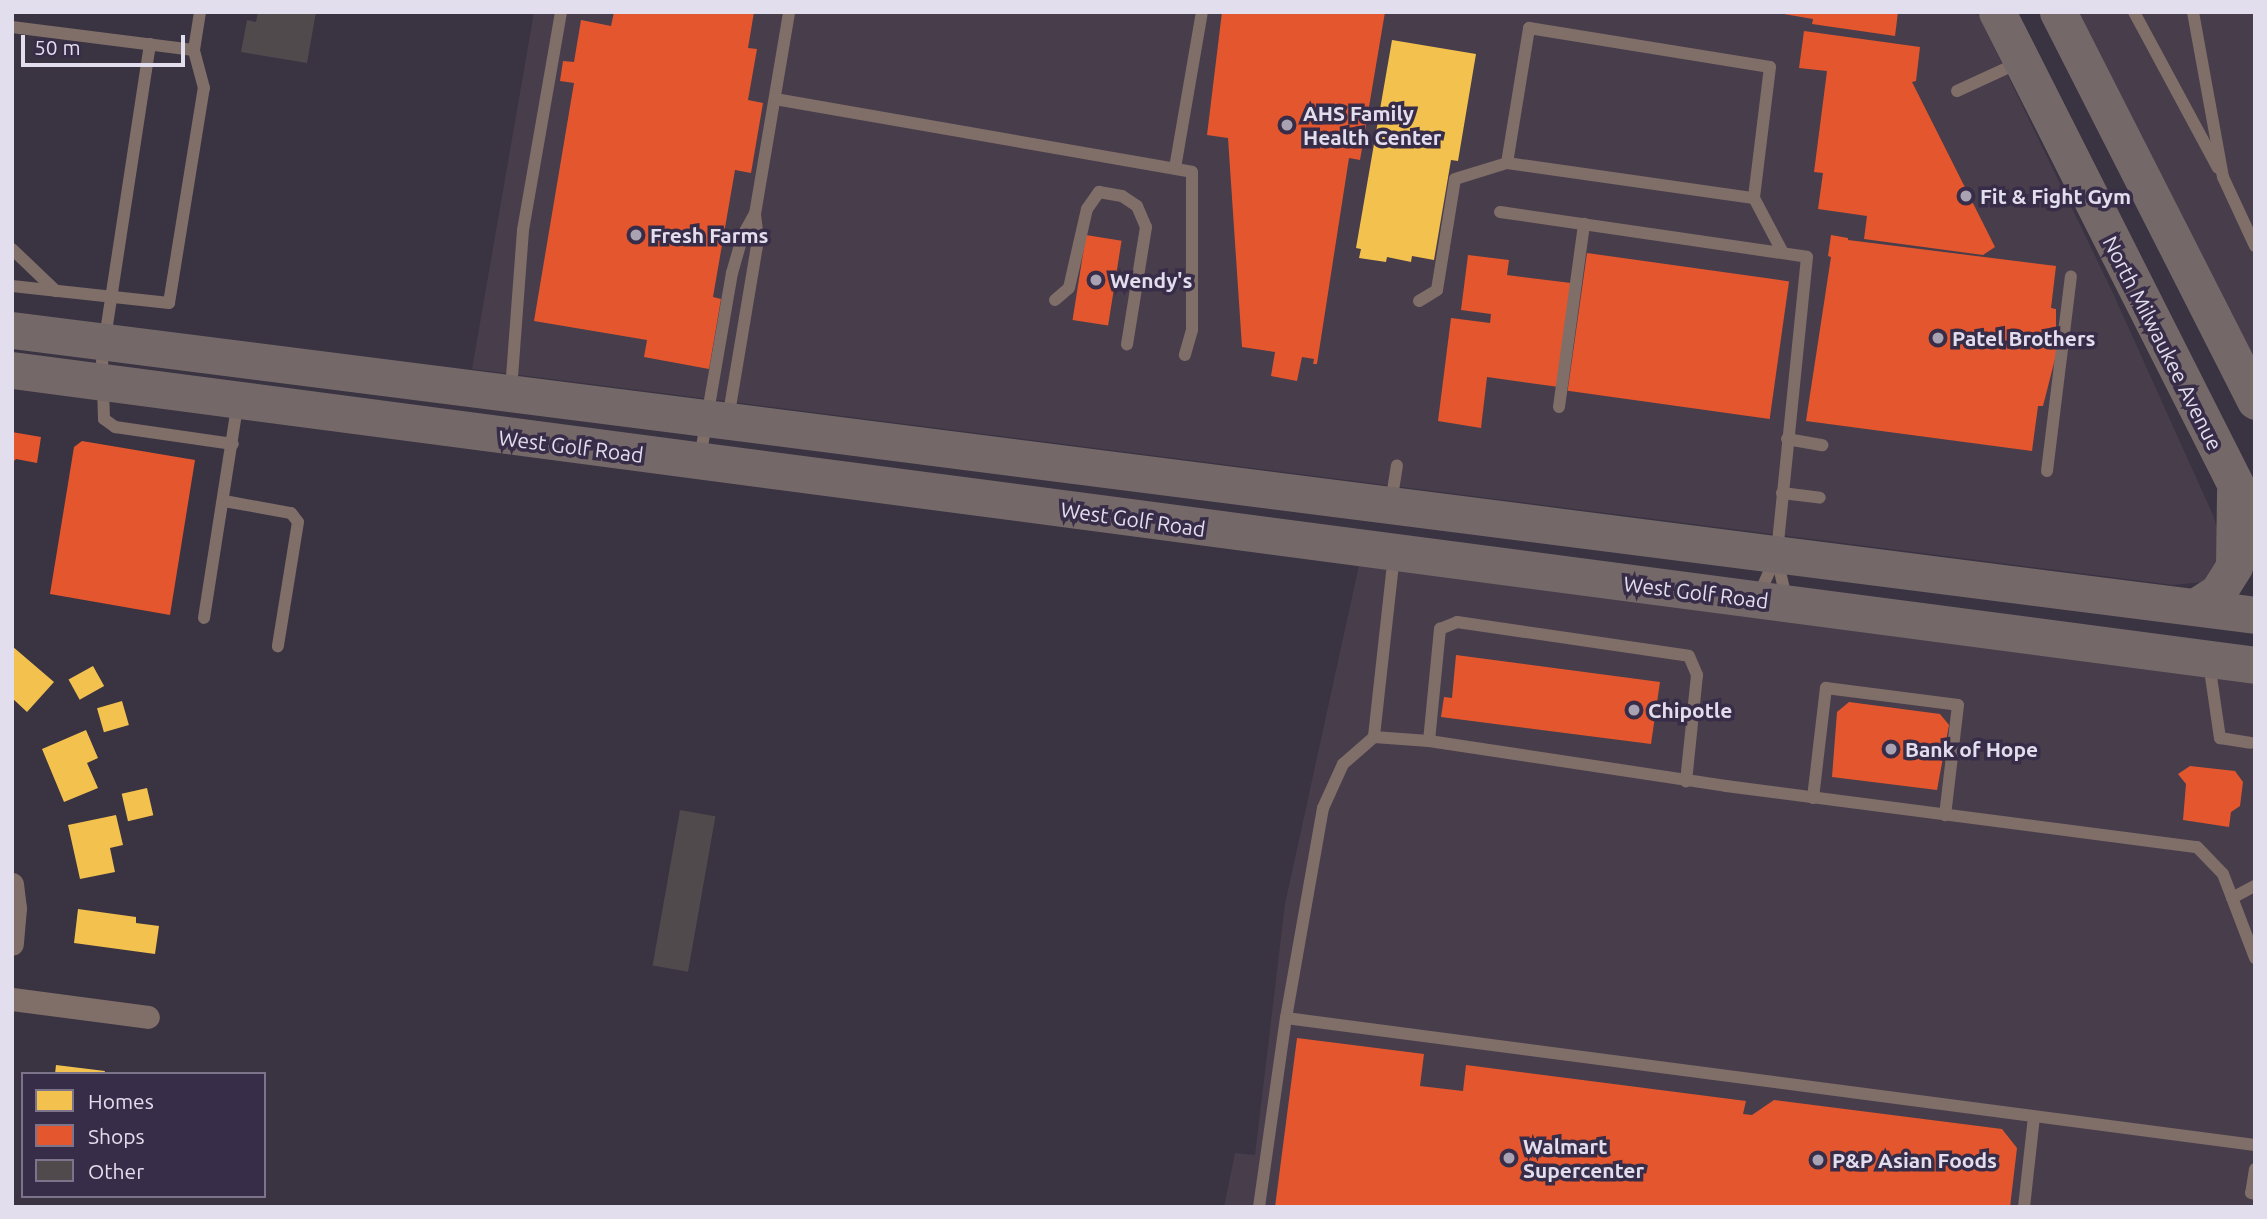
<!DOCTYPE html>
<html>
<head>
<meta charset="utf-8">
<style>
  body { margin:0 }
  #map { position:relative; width:2267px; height:1219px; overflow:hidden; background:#393342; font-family:Ubuntu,sans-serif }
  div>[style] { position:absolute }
  .commercial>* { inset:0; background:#483d4b }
  .homes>* { inset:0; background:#f2c14e; transform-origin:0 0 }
  .shops>* { inset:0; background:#e4572e; transform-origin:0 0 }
  .building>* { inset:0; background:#504a4c; transform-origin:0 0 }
  .lane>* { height:12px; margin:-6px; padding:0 6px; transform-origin:6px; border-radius:6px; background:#806e69 }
  .street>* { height:23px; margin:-11.5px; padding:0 11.5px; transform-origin:11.5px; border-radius:11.5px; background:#806e69 }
  .primary>* { height:37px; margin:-18.5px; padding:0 18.5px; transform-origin:18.5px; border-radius:18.5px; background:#756869 }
  .dots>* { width:19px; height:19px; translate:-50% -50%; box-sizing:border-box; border:4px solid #382d48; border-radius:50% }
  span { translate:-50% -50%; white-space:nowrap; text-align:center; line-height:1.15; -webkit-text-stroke:7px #382d48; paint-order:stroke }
  .poi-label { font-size:21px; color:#e3deee; font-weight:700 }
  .left { translate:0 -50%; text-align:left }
  .street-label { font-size:21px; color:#e3deee }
  .frame { position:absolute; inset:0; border:14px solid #e3deee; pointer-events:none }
  .legend { position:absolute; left:21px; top:1072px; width:245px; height:126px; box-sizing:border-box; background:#382d48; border:2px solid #7c748a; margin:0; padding:9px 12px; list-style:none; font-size:21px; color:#e3deee }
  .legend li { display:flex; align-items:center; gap:14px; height:35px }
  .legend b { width:35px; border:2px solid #7c748a }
  .scale { position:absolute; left:21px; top:35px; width:164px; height:32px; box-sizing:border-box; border:4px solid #e3deee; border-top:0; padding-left:9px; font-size:21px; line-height:24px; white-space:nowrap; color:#e3deee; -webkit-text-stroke:5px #382d48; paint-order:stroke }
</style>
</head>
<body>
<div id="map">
  <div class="commercial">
    <i style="clip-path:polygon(534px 12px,1977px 12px,2112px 291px,2213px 515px,2225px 554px,2203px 582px,2173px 585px,472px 369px)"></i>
    <i style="clip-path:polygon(2077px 12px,2255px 12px,2255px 362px)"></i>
    <i style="clip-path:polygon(1359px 565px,2255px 684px,2255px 1207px,1224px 1207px,1235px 1153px,1255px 1155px,1285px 904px)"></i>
  </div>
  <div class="homes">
    <i style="clip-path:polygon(1392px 40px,1476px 54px,1458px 161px,1451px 160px,1434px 260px,1412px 256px,1411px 262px,1387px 257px,1386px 262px,1359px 258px,1361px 249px,1356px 248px)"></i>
    <i style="clip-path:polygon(12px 646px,54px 682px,27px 712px,12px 698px)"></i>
    <i style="left:93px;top:666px;width:23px;height:28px;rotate:61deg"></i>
    <i style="left:122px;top:701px;width:25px;height:26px;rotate:74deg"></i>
    <i style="clip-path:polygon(86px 730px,98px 758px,87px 763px,98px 788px,64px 802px,42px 749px)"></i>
    <i style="left:147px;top:788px;width:28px;height:26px;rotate:77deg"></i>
    <i style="clip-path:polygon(116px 815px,123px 845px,110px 848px,115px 872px,80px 879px,68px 825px)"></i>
    <i style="clip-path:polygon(78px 909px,136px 917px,136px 923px,159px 926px,155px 954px,74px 943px)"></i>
    <i style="clip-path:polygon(56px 1065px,105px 1071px,104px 1074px,55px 1074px)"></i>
  </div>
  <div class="shops">
    <i style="clip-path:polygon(614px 12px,754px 12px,748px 48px,757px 49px,748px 100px,763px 103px,751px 173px,735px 170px,713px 297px,721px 299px,709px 369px,644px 357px,647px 340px,534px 321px,574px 83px,560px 81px,563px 61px,574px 62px,581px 20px,611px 26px)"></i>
    <i style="clip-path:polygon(1222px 12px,1385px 12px,1360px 160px,1349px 158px,1317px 364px,1313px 364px,1314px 359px,1302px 357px,1297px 381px,1271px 376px,1275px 352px,1242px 347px,1228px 138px,1207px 135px)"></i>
    <i style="clip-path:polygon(1773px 12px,1898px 12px,1895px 36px,1812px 24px,1813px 19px)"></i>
    <i style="clip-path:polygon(1804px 31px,1920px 47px,1916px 81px,1912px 82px,1995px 247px,1983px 255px,1864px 239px,1867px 216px,1818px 209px,1823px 173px,1814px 172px,1827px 71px,1799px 68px)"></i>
    <i style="left:1086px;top:235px;width:36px;height:86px;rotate:9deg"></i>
    <i style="clip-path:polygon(1831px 235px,1848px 238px,1848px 240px,2056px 266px,2051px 308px,2056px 309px,2056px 355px,2043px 406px,2038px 406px,2032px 451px,1806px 421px,1831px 257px,1828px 256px)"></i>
    <i style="left:1587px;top:253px;width:204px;height:139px;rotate:8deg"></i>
    <i style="clip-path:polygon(1468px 255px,1509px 260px,1507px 275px,1571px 283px,1559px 387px,1487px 377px,1481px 428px,1438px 421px,1451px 318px,1490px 323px,1491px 314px,1461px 310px)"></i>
    <i style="clip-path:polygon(12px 432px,41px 437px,37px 463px,16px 459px,12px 463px)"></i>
    <i style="clip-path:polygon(82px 441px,195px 460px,170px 615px,50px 594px,74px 447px)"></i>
    <i style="clip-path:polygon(1456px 655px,1660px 682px,1651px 744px,1441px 717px,1444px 697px,1452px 698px)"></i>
    <i style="clip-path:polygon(1849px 702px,1940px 714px,1949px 725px,1937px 790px,1832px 777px,1837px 712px)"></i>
    <i style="clip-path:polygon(2190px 766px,2235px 771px,2243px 782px,2240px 806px,2231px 812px,2229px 827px,2183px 820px,2186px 784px,2178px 774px)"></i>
    <i style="clip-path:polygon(1297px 1038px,1424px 1054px,1420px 1086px,1463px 1091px,1466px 1065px,1746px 1101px,1743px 1114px,1752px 1115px,1774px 1100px,2002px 1129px,2017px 1148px,2010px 1207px,1275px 1207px)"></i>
  </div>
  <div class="building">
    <i style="clip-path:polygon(258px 12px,316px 12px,307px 63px,241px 52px,247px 20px,256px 22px)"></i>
    <i style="left:680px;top:810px;width:36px;height:158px;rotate:10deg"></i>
  </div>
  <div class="lane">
    <i style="left:2134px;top:12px;width:177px;rotate:61.7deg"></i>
    <i style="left:2193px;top:12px;width:168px;rotate:79.7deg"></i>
    <i style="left:2223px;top:177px;width:76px;rotate:65.1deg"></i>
    <i style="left:12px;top:27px;width:183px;rotate:7.2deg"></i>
    <i style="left:150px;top:44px;width:318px;rotate:98.7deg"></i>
    <i style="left:102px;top:358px;width:61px;rotate:88.1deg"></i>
    <i style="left:104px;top:419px;width:14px;rotate:36deg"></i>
    <i style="left:115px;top:427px;width:119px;rotate:8.2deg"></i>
    <i style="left:1957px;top:91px;width:67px;rotate:-24.7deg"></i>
    <i style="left:775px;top:99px;width:423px;rotate:9.9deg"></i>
    <i style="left:1192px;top:172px;width:158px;rotate:90deg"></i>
    <i style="left:1192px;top:330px;width:26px;rotate:106deg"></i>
    <i style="left:1507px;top:163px;width:137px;rotate:-80.7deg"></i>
    <i style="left:1529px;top:28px;width:244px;rotate:9.2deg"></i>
    <i style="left:1770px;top:67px;width:132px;rotate:97deg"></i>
    <i style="left:1754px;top:198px;width:62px;rotate:62.2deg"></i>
    <i style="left:1175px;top:168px;width:158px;rotate:-80.2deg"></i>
    <i style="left:1500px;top:212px;width:310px;rotate:8.3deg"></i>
    <i style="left:1807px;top:257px;width:299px;rotate:95.8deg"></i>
    <i style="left:1777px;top:554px;width:45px;rotate:113.7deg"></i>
    <i style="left:12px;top:249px;width:61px;rotate:43.7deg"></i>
    <i style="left:12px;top:286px;width:158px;rotate:6.2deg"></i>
    <i style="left:169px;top:303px;width:218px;rotate:-80.8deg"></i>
    <i style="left:204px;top:88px;width:39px;rotate:-105deg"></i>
    <i style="left:194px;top:50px;width:38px;rotate:-81deg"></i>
    <i style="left:1055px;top:300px;width:18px;rotate:-41deg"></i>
    <i style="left:1069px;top:288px;width:81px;rotate:-77.2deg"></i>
    <i style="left:1087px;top:209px;width:21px;rotate:-55deg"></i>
    <i style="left:1099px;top:192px;width:23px;rotate:10deg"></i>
    <i style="left:1122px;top:196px;width:18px;rotate:34deg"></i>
    <i style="left:1137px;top:206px;width:23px;rotate:67deg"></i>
    <i style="left:1146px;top:227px;width:119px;rotate:99.2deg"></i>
    <i style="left:1419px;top:301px;width:21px;rotate:-31deg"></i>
    <i style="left:1437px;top:290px;width:112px;rotate:-80.8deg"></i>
    <i style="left:1455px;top:179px;width:54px;rotate:-17.1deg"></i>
    <i style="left:1507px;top:163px;width:249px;rotate:8.1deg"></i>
    <i style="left:511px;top:390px;width:160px;rotate:-85.7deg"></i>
    <i style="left:523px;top:230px;width:221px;rotate:-80.1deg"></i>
    <i style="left:1559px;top:407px;width:185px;rotate:-82.2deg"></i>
    <i style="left:728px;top:419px;width:182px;rotate:-80.5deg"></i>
    <i style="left:758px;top:239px;width:25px;rotate:-97deg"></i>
    <i style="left:755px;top:214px;width:205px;rotate:-80.4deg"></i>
    <i style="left:1787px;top:439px;width:36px;rotate:10deg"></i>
    <i style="left:700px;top:458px;width:188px;rotate:-80.2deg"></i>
    <i style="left:732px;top:273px;width:37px;rotate:-74deg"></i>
    <i style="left:742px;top:237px;width:26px;rotate:-61deg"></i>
    <i style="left:2047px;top:471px;width:196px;rotate:-83deg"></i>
    <i style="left:1782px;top:493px;width:38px;rotate:7deg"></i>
    <i style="left:224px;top:501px;width:68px;rotate:10.2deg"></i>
    <i style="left:291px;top:513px;width:11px;rotate:52deg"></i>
    <i style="left:298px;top:522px;width:126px;rotate:99.2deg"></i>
    <i style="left:1391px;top:503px;width:38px;rotate:-81deg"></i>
    <i style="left:1394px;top:555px;width:183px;rotate:96.3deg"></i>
    <i style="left:1374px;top:737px;width:41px;rotate:138.9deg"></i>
    <i style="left:1343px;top:764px;width:48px;rotate:114.4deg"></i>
    <i style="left:1323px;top:808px;width:213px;rotate:100deg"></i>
    <i style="left:1286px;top:1018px;width:977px;rotate:7.47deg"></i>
    <i style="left:1777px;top:558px;width:41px;rotate:77.3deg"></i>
    <i style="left:204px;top:618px;width:220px;rotate:-81.1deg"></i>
    <i style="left:2209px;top:663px;width:76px;rotate:81.7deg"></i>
    <i style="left:2220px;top:738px;width:31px;rotate:9deg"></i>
    <i style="left:1374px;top:737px;width:55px;rotate:4.2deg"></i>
    <i style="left:1429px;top:741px;width:300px;rotate:8.6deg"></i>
    <i style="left:1726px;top:786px;width:475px;rotate:7.4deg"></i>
    <i style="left:2197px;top:847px;width:37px;rotate:46deg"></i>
    <i style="left:2223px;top:874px;width:90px;rotate:69.1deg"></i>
    <i style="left:1429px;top:741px;width:113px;rotate:-84.4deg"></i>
    <i style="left:1440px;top:629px;width:18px;rotate:-22deg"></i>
    <i style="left:1457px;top:622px;width:234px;rotate:8.3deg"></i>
    <i style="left:1689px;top:656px;width:21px;rotate:67deg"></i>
    <i style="left:1697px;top:675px;width:107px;rotate:95.9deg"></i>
    <i style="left:1813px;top:798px;width:111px;rotate:-83.3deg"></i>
    <i style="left:1826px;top:688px;width:133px;rotate:7.3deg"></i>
    <i style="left:1958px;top:705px;width:111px;rotate:96.7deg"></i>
    <i style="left:2232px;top:898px;width:26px;rotate:-28deg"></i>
    <i style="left:2255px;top:1169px;width:24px;rotate:99deg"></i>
    <i style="left:2251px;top:1193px;width:4px;rotate:14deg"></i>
    <i style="left:1259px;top:1207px;width:191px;rotate:-81.9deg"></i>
    <i style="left:2024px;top:1207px;width:91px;rotate:-83.7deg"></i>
  </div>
  <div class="street">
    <i style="left:12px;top:884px;width:24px;rotate:83deg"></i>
    <i style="left:15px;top:908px;width:36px;rotate:95deg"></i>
    <i style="left:12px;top:999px;width:137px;rotate:7.5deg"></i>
  </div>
  <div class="primary">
    <i style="left:1997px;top:12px;width:572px;rotate:63.21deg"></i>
    <i style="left:2058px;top:12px;width:436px;rotate:63.1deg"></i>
    <i style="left:12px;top:330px;width:2261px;rotate:7.24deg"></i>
    <i style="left:12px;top:370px;width:2262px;rotate:7.49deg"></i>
    <i style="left:2195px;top:607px;width:27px;rotate:-33deg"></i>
    <i style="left:2218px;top:592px;width:31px;rotate:-58deg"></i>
    <i style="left:2234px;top:566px;width:74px;rotate:-89.2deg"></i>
  </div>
  <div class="dots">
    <i style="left:1287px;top:125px;background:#a8a2b2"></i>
    <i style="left:1966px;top:196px;background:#a8a2b2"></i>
    <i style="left:636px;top:235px;background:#a8a2b2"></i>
    <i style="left:1096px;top:280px;background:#a8a2b2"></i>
    <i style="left:1938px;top:338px;background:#a8a2b2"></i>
    <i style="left:1634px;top:710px;background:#a8a2b2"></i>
    <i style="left:1891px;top:749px;background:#a8a2b2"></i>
    <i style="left:1509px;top:1158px;background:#a8a2b2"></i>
    <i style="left:1818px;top:1160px;background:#a8a2b2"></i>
  </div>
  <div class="poi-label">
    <span class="left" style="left:1303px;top:125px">AHS Family<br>Health Center</span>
    <span class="left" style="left:1980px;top:196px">Fit &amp; Fight Gym</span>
    <span class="left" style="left:650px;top:235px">Fresh Farms</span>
    <span class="left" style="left:1110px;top:280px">Wendy's</span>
    <span class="left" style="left:1952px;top:338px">Patel Brothers</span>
    <span class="left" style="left:1648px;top:710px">Chipotle</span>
    <span class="left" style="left:1905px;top:749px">Bank of Hope</span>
    <span class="left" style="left:1523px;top:1158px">Walmart<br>Supercenter</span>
    <span class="left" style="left:1832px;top:1160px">P&amp;P Asian Foods</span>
  </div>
  <div class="street-label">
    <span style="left:2163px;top:343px;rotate:63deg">North Milwaukee Avenue</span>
    <span style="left:571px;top:446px;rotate:7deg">West Golf Road</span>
    <span style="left:1133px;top:519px;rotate:8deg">West Golf Road</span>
    <span style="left:1696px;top:592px;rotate:7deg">West Golf Road</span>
  </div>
  <div class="frame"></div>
  <ul class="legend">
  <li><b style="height:19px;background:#f2c14e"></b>Homes</li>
  <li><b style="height:19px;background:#e4572e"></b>Shops</li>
  <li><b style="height:19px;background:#504a4c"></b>Other</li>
  </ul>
  <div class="scale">50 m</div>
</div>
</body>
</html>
